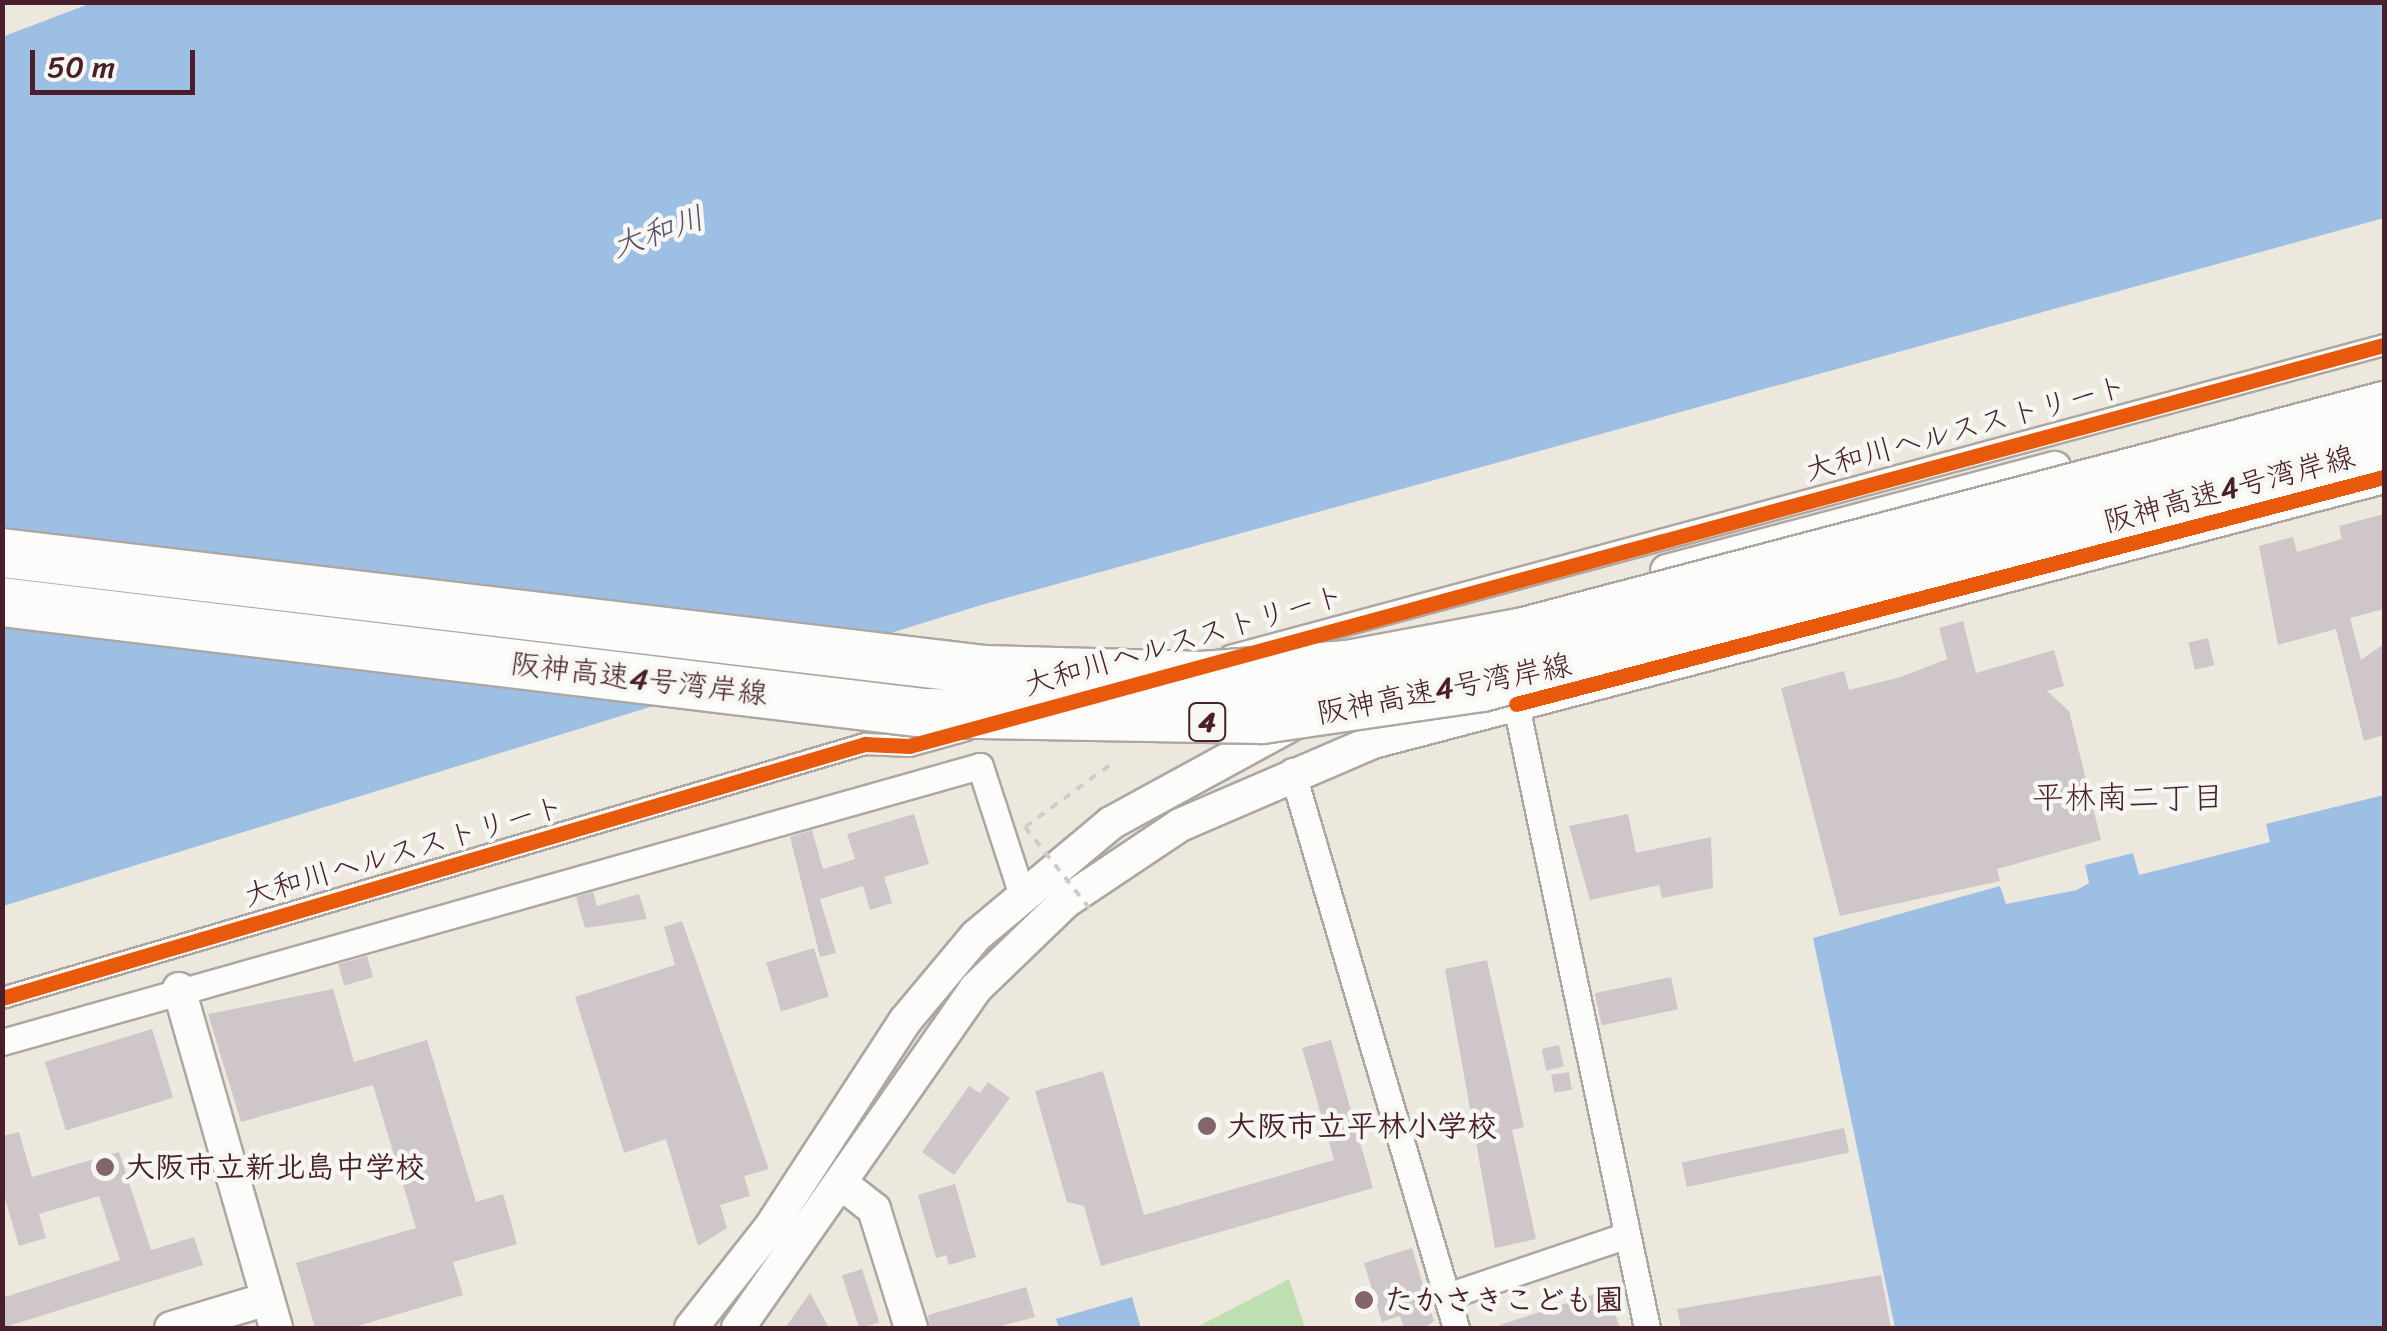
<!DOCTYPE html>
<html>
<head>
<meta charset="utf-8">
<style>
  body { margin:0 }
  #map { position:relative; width:2387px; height:1331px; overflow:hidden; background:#ece8de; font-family:Sriracha,"Klee One",sans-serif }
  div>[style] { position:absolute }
  .green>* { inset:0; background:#bedfb2 }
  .water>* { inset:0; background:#9ebfe4 }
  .building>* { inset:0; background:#cfc6c9; transform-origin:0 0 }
  .path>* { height:4px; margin-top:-2px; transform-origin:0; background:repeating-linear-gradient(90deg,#cfcbca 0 8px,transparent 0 16px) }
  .roads { filter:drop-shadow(2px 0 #aea6a2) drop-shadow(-2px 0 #aea6a2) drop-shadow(0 2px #aea6a2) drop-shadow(0 -2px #aea6a2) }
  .pedestrian>* { height:20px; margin:-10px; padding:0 10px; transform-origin:10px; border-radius:10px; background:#fcfcfa }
  .minor>* { height:25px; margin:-12.5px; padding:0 12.5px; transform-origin:12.5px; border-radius:12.5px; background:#fcfcfa }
  .tertiary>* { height:32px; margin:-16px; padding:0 16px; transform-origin:16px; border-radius:16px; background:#fcfcfa }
  .path-bridge>* { height:4px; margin-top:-2px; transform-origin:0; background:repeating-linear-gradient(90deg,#cfcbca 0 8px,transparent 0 16px) }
  .bridges { filter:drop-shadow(2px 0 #aea6a2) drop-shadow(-2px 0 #aea6a2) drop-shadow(0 2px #aea6a2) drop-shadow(0 -2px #aea6a2) }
  .motorway-bridge>* { height:48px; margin:-24px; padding:0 24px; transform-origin:24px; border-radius:24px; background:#fcfcfa }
  .cycleway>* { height:15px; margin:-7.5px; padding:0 7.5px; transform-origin:7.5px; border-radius:7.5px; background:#e8590c }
  .dots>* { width:28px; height:28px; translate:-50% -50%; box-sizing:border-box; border:5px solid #f6f6f2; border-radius:50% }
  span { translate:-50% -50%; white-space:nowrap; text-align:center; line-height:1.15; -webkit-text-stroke:9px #f6f6f2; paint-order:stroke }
  .shield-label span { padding:2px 8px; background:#f6f6f2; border:2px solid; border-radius:8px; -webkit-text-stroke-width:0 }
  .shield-label { font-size:28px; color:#4a1f2b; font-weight:700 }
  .street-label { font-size:30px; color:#4a1f2b }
  .poi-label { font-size:30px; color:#4a1f2b; font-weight:700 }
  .left { translate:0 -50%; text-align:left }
  .water-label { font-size:32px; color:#5c516d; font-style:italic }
  .neighbourhood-label { font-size:32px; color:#4a1f2b }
  .frame { position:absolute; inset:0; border:5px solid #4a1f2b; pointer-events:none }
  .scale { position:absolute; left:30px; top:50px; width:165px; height:45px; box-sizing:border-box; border:5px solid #4a1f2b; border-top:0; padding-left:12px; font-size:30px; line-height:35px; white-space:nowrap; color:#4a1f2b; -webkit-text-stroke:8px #f6f6f2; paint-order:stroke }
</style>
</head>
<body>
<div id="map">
  <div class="green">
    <i style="clip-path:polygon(1289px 1279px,1305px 1328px,1195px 1328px,1224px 1313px)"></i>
  </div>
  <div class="water">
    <i style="clip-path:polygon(94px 2px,2384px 3px,2384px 218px,988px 603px,3px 906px,2px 37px)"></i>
    <i style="clip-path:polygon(2384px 795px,2384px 1328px,1895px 1328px,1813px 938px,2000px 886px,2006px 904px,2077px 890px,2089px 883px,2085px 865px,2133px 853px,2139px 875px,2270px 842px,2266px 824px)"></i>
    <i style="clip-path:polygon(1132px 1297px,1141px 1328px,1059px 1328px,1056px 1319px)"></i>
  </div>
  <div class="building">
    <i style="clip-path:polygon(2384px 514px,2384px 609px,2350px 618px,2361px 660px,2384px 644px,2384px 735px,2364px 741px,2336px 629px,2278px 645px,2259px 546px,2293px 537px,2297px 552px,2342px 539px,2339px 526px)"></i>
    <i style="clip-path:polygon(1963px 621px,1976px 673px,2054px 650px,2064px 686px,2047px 691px,2069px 711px,2101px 840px,1997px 869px,2000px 881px,1840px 916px,1781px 688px,1844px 671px,1849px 690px,1901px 677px,1947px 659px,1939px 628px)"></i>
    <i style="left:2208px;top:638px;width:28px;height:20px;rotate:77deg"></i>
    <i style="clip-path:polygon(914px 814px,929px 864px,884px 877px,892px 903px,870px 910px,863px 886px,820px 899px,836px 953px,820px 957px,790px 837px,812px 830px,823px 869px,855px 859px,847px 834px)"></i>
    <i style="clip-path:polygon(1628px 814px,1636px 853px,1711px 837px,1713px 888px,1662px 898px,1659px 885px,1590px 900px,1569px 826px)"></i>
    <i style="clip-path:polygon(593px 892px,597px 906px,639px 894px,647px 919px,585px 928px,576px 897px)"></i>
    <i style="clip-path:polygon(682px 921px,769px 1169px,744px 1176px,750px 1196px,720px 1205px,727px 1228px,698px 1246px,666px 1139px,624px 1153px,575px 997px,675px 965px,664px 927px)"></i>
    <i style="left:814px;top:948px;width:51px;height:50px;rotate:73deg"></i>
    <i style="left:367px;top:956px;width:22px;height:30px;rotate:74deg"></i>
    <i style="clip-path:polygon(1487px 960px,1524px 1127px,1512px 1130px,1536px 1239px,1495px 1248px,1445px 969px)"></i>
    <i style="left:1671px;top:977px;width:33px;height:78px;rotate:78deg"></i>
    <i style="clip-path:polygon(333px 989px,354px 1062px,427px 1040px,476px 1202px,503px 1194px,517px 1244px,453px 1262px,463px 1295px,351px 1328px,315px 1328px,296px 1263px,416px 1228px,373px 1085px,241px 1122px,208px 1014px)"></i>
    <i style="left:152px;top:1029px;width:72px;height:112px;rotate:73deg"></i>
    <i style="clip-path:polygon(1331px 1040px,1373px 1188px,1101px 1266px,1084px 1206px,1067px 1202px,1035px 1091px,1103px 1071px,1144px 1215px,1334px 1160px,1302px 1048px)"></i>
    <i style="left:1559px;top:1045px;width:22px;height:18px;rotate:77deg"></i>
    <i style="left:1569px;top:1072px;width:18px;height:18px;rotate:81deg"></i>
    <i style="clip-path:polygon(988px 1082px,1010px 1098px,954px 1175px,922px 1152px,969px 1086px,980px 1093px)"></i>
    <i style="left:1844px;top:1128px;width:25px;height:166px;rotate:78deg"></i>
    <i style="clip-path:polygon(19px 1132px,32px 1177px,119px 1152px,151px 1250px,194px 1237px,203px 1265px,2px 1328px,2px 1298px,120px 1260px,99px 1196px,39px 1214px,46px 1238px,19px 1246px,2px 1189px,2px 1136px)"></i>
    <i style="clip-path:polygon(955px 1184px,976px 1257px,949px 1265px,946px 1255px,936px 1258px,918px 1195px)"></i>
    <i style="clip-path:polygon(1412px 1248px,1434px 1321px,1424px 1328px,1404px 1328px,1400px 1316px,1382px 1322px,1364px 1263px)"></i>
    <i style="left:862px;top:1269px;width:56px;height:21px;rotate:72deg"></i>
    <i style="clip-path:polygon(1881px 1275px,1891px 1328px,1681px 1328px,1677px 1309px)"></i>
    <i style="clip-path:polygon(1026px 1287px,1035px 1317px,994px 1328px,930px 1328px,928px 1315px)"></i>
    <i style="clip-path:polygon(1607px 1290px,1620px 1328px,1501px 1328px,1500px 1325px)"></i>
    <i style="clip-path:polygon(810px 1293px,829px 1328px,785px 1328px)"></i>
  </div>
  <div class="path">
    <i style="left:1025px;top:827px;width:107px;rotate:-36.2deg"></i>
  </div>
  <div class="roads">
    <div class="pedestrian">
      <i style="left:1230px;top:656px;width:1195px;rotate:-15.08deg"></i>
      <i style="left:2px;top:998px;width:900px;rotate:-16.4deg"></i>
      <i style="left:865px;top:744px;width:44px;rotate:2.6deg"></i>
      <i style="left:909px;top:746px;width:60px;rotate:-15.4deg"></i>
    </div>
    <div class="minor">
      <i style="left:1513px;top:691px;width:651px;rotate:78.12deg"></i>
      <i style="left:1292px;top:771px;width:581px;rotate:73.59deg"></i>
      <i style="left:2px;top:1042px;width:1016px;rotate:-15.76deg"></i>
      <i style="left:980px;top:766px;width:133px;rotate:72deg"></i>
      <i style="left:1447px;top:1296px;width:190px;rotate:-18.7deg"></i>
    </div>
    <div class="tertiary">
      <i style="left:1667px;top:571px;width:401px;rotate:-14.9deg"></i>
      <i style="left:179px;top:989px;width:353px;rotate:74deg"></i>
      <i style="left:842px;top:1184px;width:41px;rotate:38deg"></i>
      <i style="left:874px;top:1209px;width:125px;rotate:72.7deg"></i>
      <i style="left:171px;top:1328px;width:100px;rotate:-16.8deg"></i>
      <i style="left:691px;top:1328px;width:127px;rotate:-51.7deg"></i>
      <i style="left:770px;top:1228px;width:247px;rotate:-56.9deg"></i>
      <i style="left:905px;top:1021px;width:111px;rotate:-50.1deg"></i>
      <i style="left:976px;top:936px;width:176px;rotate:-39.9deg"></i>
      <i style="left:1111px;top:823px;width:203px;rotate:-28.6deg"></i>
      <i style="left:738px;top:1328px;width:414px;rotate:-55deg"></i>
      <i style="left:975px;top:989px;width:125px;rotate:-44deg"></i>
      <i style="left:1065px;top:902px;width:138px;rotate:-33.8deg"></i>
      <i style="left:1180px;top:825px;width:210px;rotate:-23.3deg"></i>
      <i style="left:1373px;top:742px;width:1045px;rotate:-14.69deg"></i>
    </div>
  </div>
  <div class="path-bridge">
    <i style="left:1025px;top:827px;width:105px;rotate:51.6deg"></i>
  </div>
  <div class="bridges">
    <div class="motorway-bridge">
      <i style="left:2px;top:553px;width:990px;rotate:6.79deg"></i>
      <i style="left:985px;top:670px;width:217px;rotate:1.6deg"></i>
      <i style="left:1202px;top:676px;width:146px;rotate:-4.3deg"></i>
      <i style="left:1348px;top:665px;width:179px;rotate:-10.6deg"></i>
      <i style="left:1524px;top:632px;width:889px;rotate:-14.72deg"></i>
      <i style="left:2px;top:602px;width:929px;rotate:6.86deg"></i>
      <i style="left:924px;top:713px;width:338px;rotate:1deg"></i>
      <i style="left:1262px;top:719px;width:222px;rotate:-8.3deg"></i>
      <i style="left:1482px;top:687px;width:933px;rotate:-14.9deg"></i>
    </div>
  </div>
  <div class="cycleway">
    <i style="left:1516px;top:704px;width:897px;rotate:-14.66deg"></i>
    <i style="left:2px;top:998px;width:900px;rotate:-16.4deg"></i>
    <i style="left:865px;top:744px;width:44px;rotate:2.6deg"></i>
    <i style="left:909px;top:746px;width:1529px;rotate:-15.21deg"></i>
  </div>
  <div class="dots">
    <i style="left:1207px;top:1126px;background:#83656a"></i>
    <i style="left:105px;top:1167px;background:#83656a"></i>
    <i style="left:1364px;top:1300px;background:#83656a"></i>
  </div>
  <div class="shield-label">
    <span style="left:1207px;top:722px">4</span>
  </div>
  <div class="street-label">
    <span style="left:1966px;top:428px;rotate:-15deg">大和川ヘルスストリート</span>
    <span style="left:2229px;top:489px;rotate:-15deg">阪神高速4号湾岸線</span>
    <span style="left:1184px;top:640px;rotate:-16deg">大和川ヘルスストリート</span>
    <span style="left:639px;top:679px;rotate:7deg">阪神高速4号湾岸線</span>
    <span style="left:1444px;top:689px;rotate:-11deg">阪神高速4号湾岸線</span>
    <span style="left:404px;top:851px;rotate:-16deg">大和川ヘルスストリート</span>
  </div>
  <div class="poi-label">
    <span class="left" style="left:1227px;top:1126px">大阪市立平林小学校</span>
    <span class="left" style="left:125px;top:1167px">大阪市立新北島中学校</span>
    <span class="left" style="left:1384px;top:1300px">たかさきこども園</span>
  </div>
  <div class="water-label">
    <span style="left:658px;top:233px;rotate:-19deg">大和川</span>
  </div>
  <div class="neighbourhood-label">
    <span style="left:2128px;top:798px">平林南二丁目</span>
  </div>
  <div class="frame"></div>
  <div class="scale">50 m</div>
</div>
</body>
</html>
